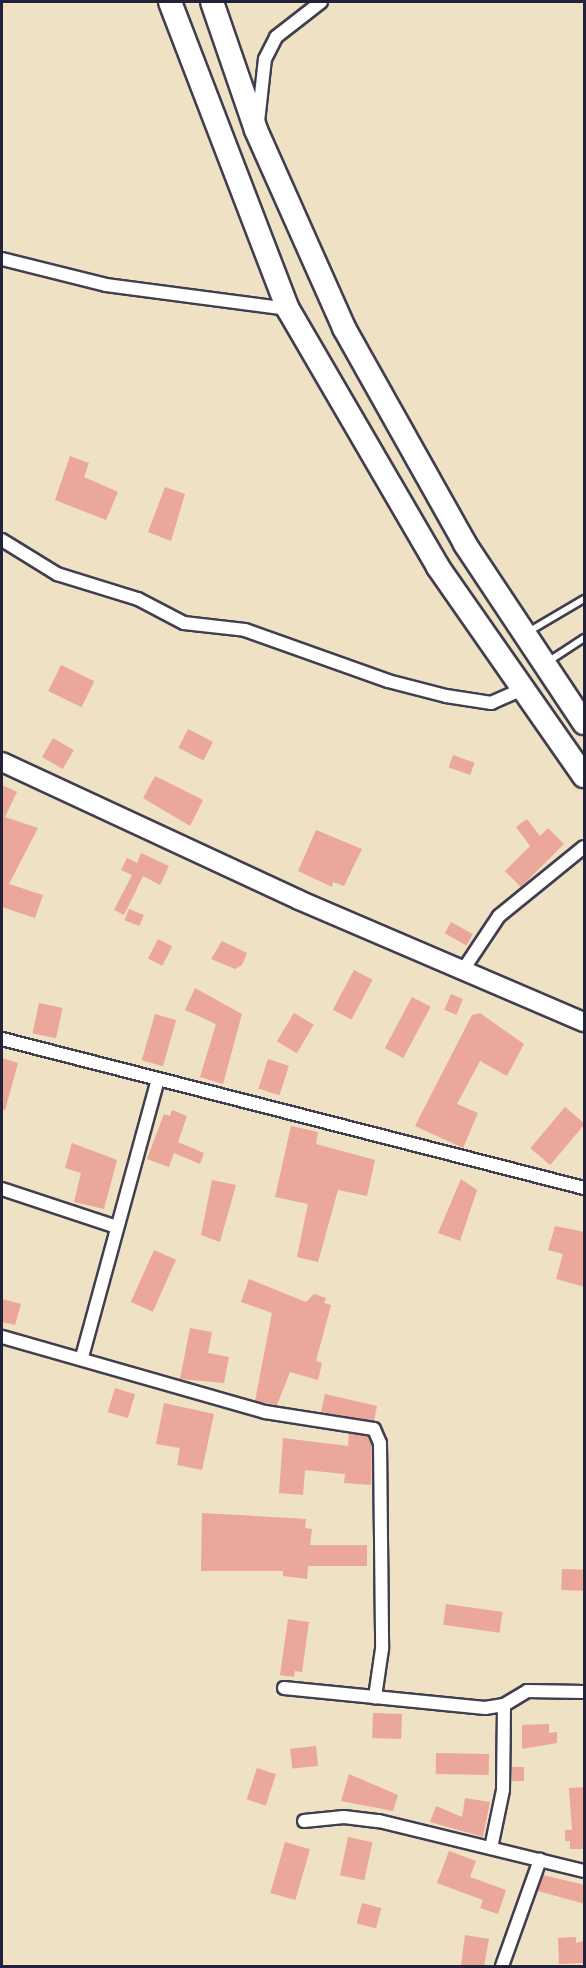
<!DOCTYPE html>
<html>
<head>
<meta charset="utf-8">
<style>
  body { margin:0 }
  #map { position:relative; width:586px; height:1968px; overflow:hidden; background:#efe1c3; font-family:Itim,sans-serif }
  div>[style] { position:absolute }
  .building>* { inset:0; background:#eaa79a; transform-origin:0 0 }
  .roads { filter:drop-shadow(2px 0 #413f4f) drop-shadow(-2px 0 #413f4f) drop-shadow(0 2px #413f4f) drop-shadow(0 -2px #413f4f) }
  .lane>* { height:6px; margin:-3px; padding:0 3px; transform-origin:3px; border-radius:3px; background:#fff }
  .street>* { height:12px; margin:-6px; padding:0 6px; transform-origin:6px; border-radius:6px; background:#fff }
  .secondary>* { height:18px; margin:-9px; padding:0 9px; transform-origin:9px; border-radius:9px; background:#fff }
  .highway>* { height:22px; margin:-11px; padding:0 11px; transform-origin:11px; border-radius:11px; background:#fff }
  span { translate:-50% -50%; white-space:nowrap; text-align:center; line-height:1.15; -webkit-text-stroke:4.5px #f6f6f2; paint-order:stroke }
  .frame { position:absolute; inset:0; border:3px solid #22223b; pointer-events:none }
</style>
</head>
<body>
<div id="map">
  <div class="building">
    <i style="clip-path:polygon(70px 456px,89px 463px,84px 477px,118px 492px,106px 520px,55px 500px)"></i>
    <i style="clip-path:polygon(165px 487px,185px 494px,171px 541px,148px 532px)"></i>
    <i style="left:61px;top:665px;width:37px;height:29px;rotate:26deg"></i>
    <i style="left:188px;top:729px;width:28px;height:21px;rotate:27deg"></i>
    <i style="left:53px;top:738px;width:24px;height:22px;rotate:30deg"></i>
    <i style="left:453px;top:755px;width:23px;height:13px;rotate:20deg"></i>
    <i style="clip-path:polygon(155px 776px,203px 800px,190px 826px,143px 798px)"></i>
    <i style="clip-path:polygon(2px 785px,17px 792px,5px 817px,38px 828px,9px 884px,43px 895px,35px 918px,2px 907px)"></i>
    <i style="clip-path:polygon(527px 819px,540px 836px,548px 828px,564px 844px,521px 887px,505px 871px,530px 846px,516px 827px)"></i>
    <i style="clip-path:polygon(316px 830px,362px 849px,344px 886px,333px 882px,332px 887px,298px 871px)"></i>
    <i style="clip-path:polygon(141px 853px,169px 866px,160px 885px,143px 876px,124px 915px,114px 910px,132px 875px,121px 870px,127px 858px,137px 863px)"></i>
    <i style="left:129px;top:909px;width:16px;height:12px;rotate:22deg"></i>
    <i style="left:451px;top:922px;width:25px;height:13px;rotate:29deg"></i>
    <i style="left:158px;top:939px;width:16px;height:22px;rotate:27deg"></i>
    <i style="clip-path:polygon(222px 941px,247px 953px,242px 965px,235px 969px,211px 959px)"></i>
    <i style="left:354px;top:970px;width:21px;height:45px;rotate:28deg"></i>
    <i style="clip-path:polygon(195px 988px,242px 1014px,223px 1084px,200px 1077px,216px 1024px,185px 1010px)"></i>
    <i style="left:451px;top:994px;width:13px;height:17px;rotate:23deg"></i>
    <i style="left:412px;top:997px;width:21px;height:58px;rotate:28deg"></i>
    <i style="left:39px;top:1003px;width:24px;height:31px;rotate:12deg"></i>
    <i style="left:294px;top:1013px;width:23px;height:33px;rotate:31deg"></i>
    <i style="clip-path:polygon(480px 1013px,524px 1044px,507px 1076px,480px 1061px,457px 1104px,478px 1113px,463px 1148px,415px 1126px,472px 1015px)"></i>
    <i style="left:155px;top:1014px;width:22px;height:48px;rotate:16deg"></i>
    <i style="clip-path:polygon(2px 1058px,18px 1063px,5px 1110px,2px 1109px)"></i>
    <i style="left:268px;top:1059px;width:22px;height:31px;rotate:18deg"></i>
    <i style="left:565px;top:1107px;width:26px;height:54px;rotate:40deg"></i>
    <i style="clip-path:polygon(172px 1110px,187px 1116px,178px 1142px,204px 1153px,200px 1164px,174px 1153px,169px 1167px,147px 1159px,164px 1114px,170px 1116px)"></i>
    <i style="clip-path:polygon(291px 1126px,318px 1132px,316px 1144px,375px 1160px,367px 1196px,338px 1190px,318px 1262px,297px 1257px,308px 1204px,275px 1197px)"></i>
    <i style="clip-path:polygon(72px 1143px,117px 1160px,104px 1209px,74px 1202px,81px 1173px,65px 1168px)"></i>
    <i style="clip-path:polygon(461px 1179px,477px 1190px,460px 1241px,438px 1233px)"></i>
    <i style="clip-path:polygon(212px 1180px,236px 1185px,220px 1242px,201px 1235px)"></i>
    <i style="clip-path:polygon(555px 1226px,585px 1232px,585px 1287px,556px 1279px,563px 1254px,548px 1250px)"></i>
    <i style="left:154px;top:1250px;width:24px;height:57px;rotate:24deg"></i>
    <i style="clip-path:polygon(249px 1279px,306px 1302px,314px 1294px,326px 1298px,324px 1303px,331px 1305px,316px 1361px,322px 1363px,318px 1380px,290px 1372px,277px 1405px,255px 1401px,272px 1313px,241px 1302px)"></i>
    <i style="clip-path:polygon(2px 1299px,21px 1304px,15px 1325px,2px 1322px)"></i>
    <i style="clip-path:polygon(190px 1328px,212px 1332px,208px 1353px,229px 1357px,224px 1383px,180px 1379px)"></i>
    <i style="left:115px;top:1388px;width:21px;height:25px;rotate:17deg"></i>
    <i style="clip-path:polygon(325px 1394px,377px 1406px,374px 1421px,321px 1412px)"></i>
    <i style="clip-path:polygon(164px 1403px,214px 1414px,202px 1470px,177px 1465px,180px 1448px,156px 1444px)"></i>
    <i style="clip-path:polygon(349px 1434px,368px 1436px,372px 1445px,371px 1485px,344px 1483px,345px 1474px,305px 1470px,303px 1495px,279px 1493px,283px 1438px,348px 1446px)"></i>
    <i style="clip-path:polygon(202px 1513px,306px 1519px,305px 1528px,312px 1529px,310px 1545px,367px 1545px,367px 1566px,308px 1566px,307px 1579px,283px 1576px,283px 1571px,201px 1571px)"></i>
    <i style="left:562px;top:1569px;width:23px;height:21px;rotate:2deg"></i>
    <i style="left:446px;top:1604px;width:57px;height:21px;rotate:8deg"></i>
    <i style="clip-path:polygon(288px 1619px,309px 1622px,302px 1672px,295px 1671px,294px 1677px,280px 1675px)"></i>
    <i style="left:373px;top:1713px;width:29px;height:25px;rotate:2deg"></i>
    <i style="clip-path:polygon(549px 1724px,549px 1733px,557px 1732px,557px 1743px,522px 1749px,522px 1725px)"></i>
    <i style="left:316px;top:1746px;width:20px;height:26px;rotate:84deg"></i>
    <i style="left:436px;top:1753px;width:53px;height:21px;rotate:1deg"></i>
    <i style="left:512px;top:1767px;width:12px;height:14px"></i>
    <i style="left:257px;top:1768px;width:20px;height:33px;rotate:18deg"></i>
    <i style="clip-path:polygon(349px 1774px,398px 1795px,393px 1811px,341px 1801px)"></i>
    <i style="clip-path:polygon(585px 1787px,585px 1849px,570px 1849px,570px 1841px,565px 1841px,565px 1830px,572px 1830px,569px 1788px)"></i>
    <i style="clip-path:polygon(465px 1798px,490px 1802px,483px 1837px,430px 1822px,436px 1806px,462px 1817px)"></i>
    <i style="left:348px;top:1837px;width:25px;height:39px;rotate:12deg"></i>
    <i style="left:285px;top:1842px;width:26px;height:53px;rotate:16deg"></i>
    <i style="clip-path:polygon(449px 1851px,476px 1861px,470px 1877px,506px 1890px,498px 1914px,480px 1908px,483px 1900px,437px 1883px)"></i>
    <i style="clip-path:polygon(543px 1875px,585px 1885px,585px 1904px,538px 1891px)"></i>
    <i style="left:362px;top:1903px;width:20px;height:21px;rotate:15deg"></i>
    <i style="clip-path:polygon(465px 1935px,489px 1939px,484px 1966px,461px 1966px)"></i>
    <i style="clip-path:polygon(576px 1937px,576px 1943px,585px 1941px,585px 1963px,559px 1964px,558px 1938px)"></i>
  </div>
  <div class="roads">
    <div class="lane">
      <i style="left:528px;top:632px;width:65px;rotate:-30.5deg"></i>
      <i style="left:549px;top:661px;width:42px;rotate:-33.3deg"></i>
    </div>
    <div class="street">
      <i style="left:258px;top:122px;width:63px;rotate:-83.7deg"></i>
      <i style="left:265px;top:59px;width:25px;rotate:-63deg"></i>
      <i style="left:276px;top:37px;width:57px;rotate:-37.9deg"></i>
      <i style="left:2px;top:259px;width:107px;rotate:14deg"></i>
      <i style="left:106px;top:285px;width:184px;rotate:7.5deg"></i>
      <i style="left:2px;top:540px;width:65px;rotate:31.7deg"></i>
      <i style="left:57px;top:574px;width:85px;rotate:17.2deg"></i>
      <i style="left:138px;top:599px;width:52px;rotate:27.6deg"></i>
      <i style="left:184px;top:623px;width:61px;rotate:6.5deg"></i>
      <i style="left:245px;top:630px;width:152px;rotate:19.6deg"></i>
      <i style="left:388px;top:681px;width:60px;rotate:14.5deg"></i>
      <i style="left:446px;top:696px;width:46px;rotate:8.8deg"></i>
      <i style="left:491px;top:703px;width:34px;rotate:-24deg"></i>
      <i style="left:463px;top:970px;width:65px;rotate:-56.3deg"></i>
      <i style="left:499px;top:916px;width:109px;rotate:-39.1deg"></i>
      <i style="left:2px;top:1039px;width:601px;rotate:14.36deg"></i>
      <i style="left:2px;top:1189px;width:118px;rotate:18.3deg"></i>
      <i style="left:2px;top:1337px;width:273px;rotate:15.9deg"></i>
      <i style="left:265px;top:1412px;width:110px;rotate:8.9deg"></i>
      <i style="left:374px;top:1429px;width:15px;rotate:67deg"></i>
      <i style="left:380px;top:1443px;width:206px;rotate:89.4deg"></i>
      <i style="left:382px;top:1649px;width:49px;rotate:98.3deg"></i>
      <i style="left:82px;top:1357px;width:287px;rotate:-74.7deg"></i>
      <i style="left:284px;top:1688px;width:202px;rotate:5.7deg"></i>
      <i style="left:485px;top:1708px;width:19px;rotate:-9deg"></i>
      <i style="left:504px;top:1705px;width:27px;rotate:-31deg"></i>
      <i style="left:527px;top:1691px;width:57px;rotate:1deg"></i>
      <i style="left:304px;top:1821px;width:40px;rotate:-5.7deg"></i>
      <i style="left:344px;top:1817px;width:35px;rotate:7deg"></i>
      <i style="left:379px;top:1821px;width:211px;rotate:13.7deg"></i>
      <i style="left:491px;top:1848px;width:59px;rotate:-78.3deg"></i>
      <i style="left:503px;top:1790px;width:85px;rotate:-89.3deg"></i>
      <i style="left:502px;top:1966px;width:113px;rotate:-70.3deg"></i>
    </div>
    <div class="secondary">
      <i style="left:2px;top:762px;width:327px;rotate:24.9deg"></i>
      <i style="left:299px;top:900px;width:310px;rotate:23.2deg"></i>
    </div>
    <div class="highway">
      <i style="left:170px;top:2px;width:329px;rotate:69deg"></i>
      <i style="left:288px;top:309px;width:298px;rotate:59.8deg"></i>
      <i style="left:438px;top:567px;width:255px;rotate:55.1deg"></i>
      <i style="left:212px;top:2px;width:135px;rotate:71deg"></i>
      <i style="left:256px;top:130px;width:217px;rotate:66deg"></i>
      <i style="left:344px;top:328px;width:248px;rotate:60.7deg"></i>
      <i style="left:465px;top:544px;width:215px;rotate:56.4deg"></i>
    </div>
  </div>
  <div class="frame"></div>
</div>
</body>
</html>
